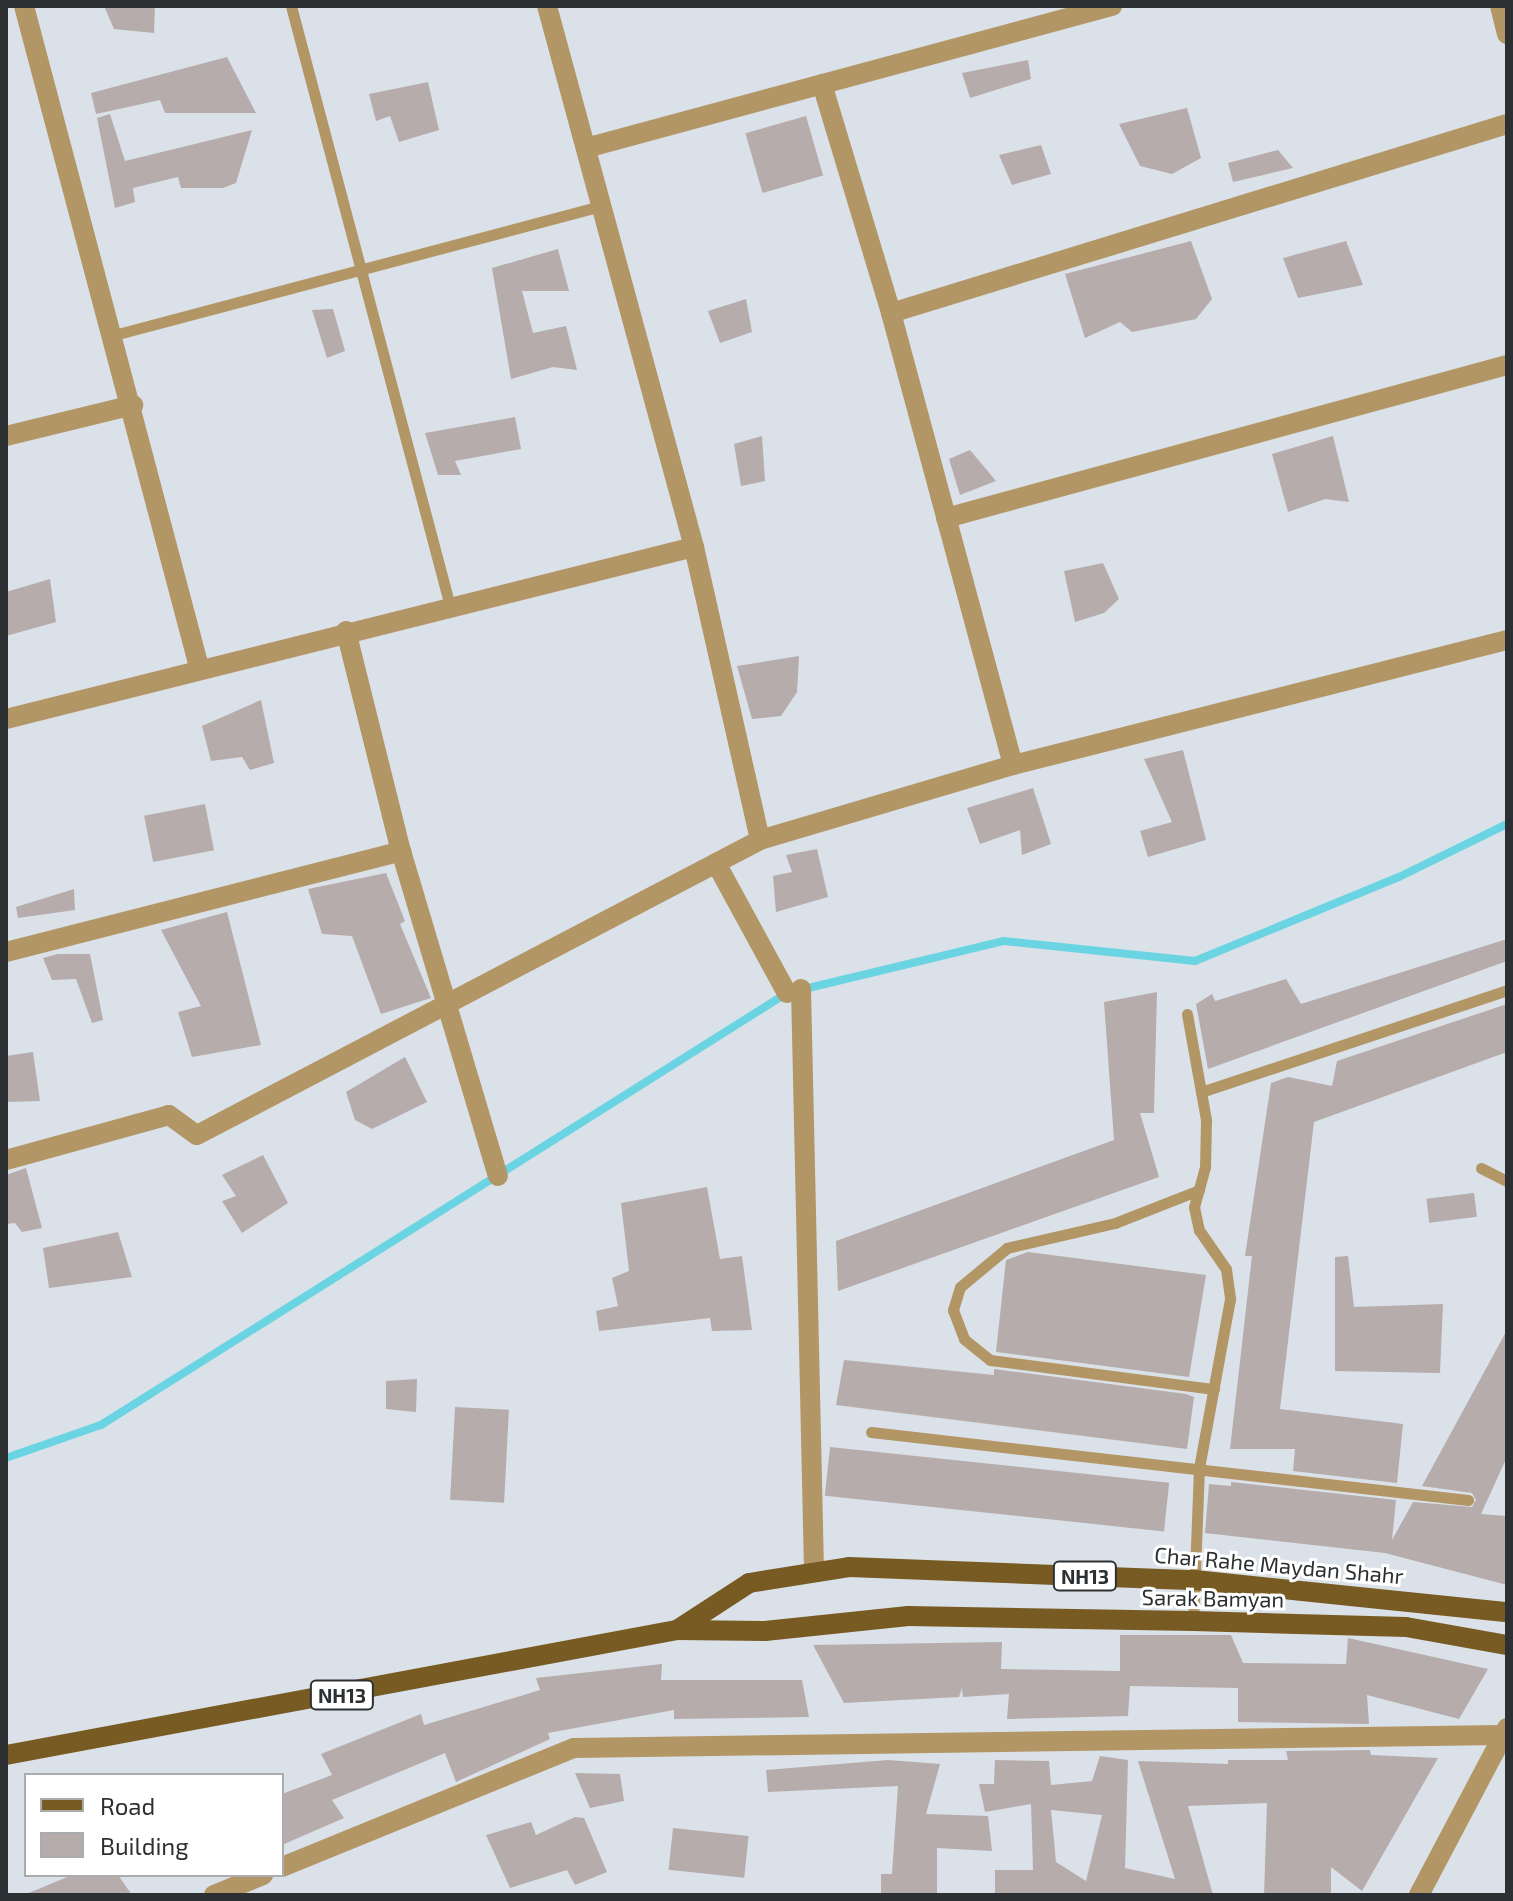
<!DOCTYPE html>
<html>
<head>
<meta charset="utf-8">
<style>
  body { margin:0 }
  #map { position:relative; width:1513px; height:1901px; overflow:hidden; background:#dbe1e8; font-family:"Exo 2",sans-serif }
  div>[style] { position:absolute }
  .stream>* { height:8px; margin:-4px; padding:0 4px; transform-origin:4px; border-radius:4px; background:#6ad4e3 }
  .building>* { inset:0; background:#b6acab; transform-origin:0 0 }
  .lane>* { height:11px; margin:-5.5px; padding:0 5.5px; transform-origin:5.5px; border-radius:5.5px; background:#b29666 }
  .street>* { height:20px; margin:-10px; padding:0 10px; transform-origin:10px; border-radius:10px; background:#b29666 }
  .primary>* { height:20px; margin:-10px; padding:0 10px; transform-origin:10px; border-radius:10px; background:#785b23 }
  span { translate:-50% -50%; white-space:nowrap; text-align:center; line-height:1.15; -webkit-text-stroke:6px #fff; paint-order:stroke }
  .shield-label span { padding:2px 6px; background:#fff; border:2px solid; border-radius:6px; -webkit-text-stroke-width:0 }
  .shield-label { font-size:20px; color:#2d3032; font-weight:700 }
  .street-label { font-size:22px; color:#2d3032 }
  .frame { position:absolute; inset:0; border:8px solid #2d3032; pointer-events:none }
  .legend { position:absolute; left:24px; top:1773px; width:260px; height:104px; box-sizing:border-box; background:#fff; border:2px solid #abacad; margin:0; padding:10px 14px; list-style:none; font-size:24px; color:#2d3032 }
  .legend li { display:flex; align-items:center; gap:16px; height:40px }
  .legend b { width:40px; border:2px solid #abacad }
</style>
</head>
<body>
<div id="map">
  <div class="stream">
    <i style="left:800px;top:990px;width:210px;rotate:-13.5deg"></i>
    <i style="left:1004px;top:941px;width:192px;rotate:6deg"></i>
    <i style="left:1195px;top:961px;width:221px;rotate:-22.4deg"></i>
    <i style="left:1399px;top:877px;width:120px;rotate:-26.1deg"></i>
    <i style="left:6px;top:1458px;width:101px;rotate:-19.2deg"></i>
    <i style="left:101px;top:1425px;width:811px;rotate:-32.2deg"></i>
  </div>
  <div class="building">
    <i style="clip-path:polygon(104px 6px,155px 6px,154px 33px,114px 29px)"></i>
    <i style="clip-path:polygon(227px 57px,256px 113px,165px 113px,160px 100px,96px 114px,91px 93px)"></i>
    <i style="clip-path:polygon(1028px 60px,1031px 79px,970px 98px,962px 73px)"></i>
    <i style="clip-path:polygon(428px 82px,439px 130px,399px 142px,390px 116px,376px 121px,369px 94px)"></i>
    <i style="clip-path:polygon(1187px 108px,1201px 158px,1172px 174px,1140px 166px,1119px 124px)"></i>
    <i style="clip-path:polygon(110px 114px,125px 161px,252px 130px,236px 183px,223px 188px,181px 188px,178px 177px,133px 188px,135px 202px,115px 208px,97px 118px)"></i>
    <i style="left:806px;top:116px;width:62px;height:63px;rotate:74deg"></i>
    <i style="clip-path:polygon(1041px 145px,1051px 174px,1012px 185px,999px 155px)"></i>
    <i style="clip-path:polygon(1278px 150px,1293px 168px,1233px 182px,1228px 163px)"></i>
    <i style="clip-path:polygon(1191px 241px,1212px 299px,1196px 319px,1132px 332px,1120px 322px,1085px 338px,1065px 274px)"></i>
    <i style="clip-path:polygon(1346px 241px,1363px 285px,1298px 298px,1283px 258px)"></i>
    <i style="clip-path:polygon(558px 249px,569px 291px,522px 291px,533px 333px,566px 326px,577px 370px,553px 367px,511px 379px,492px 268px)"></i>
    <i style="clip-path:polygon(746px 299px,752px 332px,720px 343px,708px 311px)"></i>
    <i style="clip-path:polygon(333px 309px,345px 351px,327px 358px,312px 310px)"></i>
    <i style="clip-path:polygon(515px 417px,521px 449px,455px 461px,461px 475px,438px 475px,425px 433px)"></i>
    <i style="clip-path:polygon(762px 436px,765px 481px,741px 486px,734px 444px)"></i>
    <i style="clip-path:polygon(1333px 436px,1349px 502px,1325px 499px,1288px 512px,1272px 454px)"></i>
    <i style="clip-path:polygon(970px 450px,996px 481px,960px 495px,949px 459px)"></i>
    <i style="clip-path:polygon(1103px 563px,1119px 599px,1104px 613px,1075px 622px,1064px 571px)"></i>
    <i style="clip-path:polygon(50px 579px,56px 622px,6px 636px,6px 592px)"></i>
    <i style="clip-path:polygon(799px 656px,797px 692px,781px 716px,752px 719px,737px 666px)"></i>
    <i style="clip-path:polygon(261px 700px,274px 763px,250px 770px,242px 757px,211px 761px,202px 726px)"></i>
    <i style="clip-path:polygon(1183px 750px,1206px 840px,1148px 857px,1140px 831px,1172px 822px,1144px 759px)"></i>
    <i style="clip-path:polygon(1033px 788px,1051px 844px,1022px 855px,1020px 830px,980px 844px,967px 808px)"></i>
    <i style="left:205px;top:804px;width:47px;height:62px;rotate:79deg"></i>
    <i style="clip-path:polygon(817px 849px,828px 897px,776px 912px,773px 876px,792px 872px,786px 855px)"></i>
    <i style="clip-path:polygon(386px 873px,405px 921px,400px 924px,431px 998px,381px 1014px,352px 936px,322px 934px,308px 889px)"></i>
    <i style="clip-path:polygon(74px 889px,75px 910px,18px 918px,16px 907px)"></i>
    <i style="clip-path:polygon(227px 912px,261px 1045px,192px 1057px,178px 1012px,201px 1006px,161px 930px)"></i>
    <i style="clip-path:polygon(1507px 939px,1507px 961px,1208px 1069px,1196px 1004px,1212px 994px,1215px 1001px,1286px 979px,1301px 1004px)"></i>
    <i style="clip-path:polygon(58px 954px,90px 954px,103px 1020px,92px 1023px,76px 979px,52px 980px,43px 958px)"></i>
    <i style="clip-path:polygon(1157px 992px,1154px 1113px,1140px 1113px,1159px 1177px,838px 1291px,836px 1241px,1114px 1140px,1104px 1002px)"></i>
    <i style="clip-path:polygon(1507px 1004px,1507px 1052px,1314px 1122px,1280px 1409px,1403px 1424px,1397px 1483px,1293px 1471px,1295px 1449px,1230px 1449px,1252px 1256px,1245px 1256px,1271px 1083px,1288px 1077px,1332px 1086px,1337px 1061px)"></i>
    <i style="clip-path:polygon(33px 1052px,40px 1101px,6px 1102px,6px 1056px)"></i>
    <i style="clip-path:polygon(405px 1057px,427px 1102px,372px 1129px,355px 1120px,346px 1092px)"></i>
    <i style="clip-path:polygon(263px 1155px,288px 1203px,242px 1233px,222px 1201px,236px 1196px,222px 1175px)"></i>
    <i style="clip-path:polygon(26px 1168px,42px 1228px,22px 1232px,15px 1223px,6px 1224px,6px 1175px)"></i>
    <i style="clip-path:polygon(707px 1187px,720px 1259px,742px 1256px,752px 1330px,712px 1331px,710px 1318px,599px 1331px,596px 1311px,618px 1306px,612px 1278px,629px 1271px,621px 1203px)"></i>
    <i style="left:1474px;top:1193px;width:24px;height:48px;rotate:83deg"></i>
    <i style="clip-path:polygon(118px 1232px,132px 1277px,49px 1288px,43px 1248px)"></i>
    <i style="clip-path:polygon(1028px 1252px,1206px 1275px,1189px 1377px,996px 1352px,1006px 1260px)"></i>
    <i style="clip-path:polygon(1348px 1256px,1354px 1307px,1443px 1304px,1440px 1373px,1335px 1371px,1335px 1257px)"></i>
    <i style="clip-path:polygon(1507px 1330px,1507px 1457px,1481px 1514px,1507px 1516px,1507px 1585px,1385px 1553px,1205px 1533px,1209px 1484px,1231px 1486px,1231px 1482px,1396px 1500px,1392px 1540px,1413px 1502px,1472px 1507px,1476px 1500px,1472px 1493px,1422px 1486px)"></i>
    <i style="clip-path:polygon(844px 1360px,994px 1375px,994px 1369px,1186px 1394px,1194px 1397px,1187px 1449px,836px 1405px)"></i>
    <i style="clip-path:polygon(417px 1379px,416px 1412px,386px 1409px,386px 1381px)"></i>
    <i style="left:455px;top:1407px;width:54px;height:93px;rotate:3deg"></i>
    <i style="left:830px;top:1447px;width:341px;height:49px;rotate:6deg"></i>
    <i style="clip-path:polygon(1120px 1635px,1231px 1635px,1243px 1663px,1346px 1664px,1348px 1638px,1488px 1669px,1459px 1719px,1367px 1695px,1369px 1724px,1238px 1722px,1238px 1688px,1130px 1686px,1128px 1716px,1007px 1719px,1009px 1694px,963px 1697px,962px 1688px,959px 1697px,844px 1703px,813px 1645px,1002px 1642px,1001px 1669px,1120px 1671px)"></i>
    <i style="clip-path:polygon(662px 1664px,661px 1680px,802px 1680px,809px 1717px,674px 1719px,674px 1710px,548px 1733px,550px 1739px,456px 1782px,445px 1753px,332px 1800px,344px 1818px,282px 1845px,282px 1794px,332px 1775px,321px 1754px,421px 1714px,424px 1725px,540px 1690px,536px 1678px)"></i>
    <i style="clip-path:polygon(evenodd,1370px 1750px,1371px 1755px,1438px 1758px,1362px 1891px,1331px 1867px,1331px 1895px,1264px 1895px,1267px 1803px,1188px 1806px,1213px 1895px,995px 1895px,995px 1870px,1033px 1870px,1031px 1804px,985px 1812px,979px 1784px,994px 1784px,995px 1760px,1049px 1761px,1051px 1785px,1092px 1781px,1100px 1756px,1128px 1760px,1125px 1868px,1175px 1879px,1138px 1761px,1228px 1764px,1228px 1760px,1288px 1760px,1286px 1751px,1370px 1750px,1051px 1810px,1102px 1815px,1086px 1881px,1056px 1862px,1051px 1810px)"></i>
    <i style="clip-path:polygon(888px 1760px,940px 1764px,926px 1814px,988px 1816px,992px 1851px,937px 1848px,937px 1895px,881px 1895px,881px 1874px,892px 1874px,898px 1786px,768px 1792px,766px 1770px)"></i>
    <i style="clip-path:polygon(575px 1773px,620px 1774px,624px 1801px,590px 1808px)"></i>
    <i style="clip-path:polygon(575px 1817px,584px 1818px,607px 1872px,575px 1885px,567px 1870px,510px 1888px,486px 1835px,531px 1822px,536px 1835px)"></i>
    <i style="left:673px;top:1828px;width:76px;height:42px;rotate:6deg"></i>
    <i style="clip-path:polygon(72px 1875px,118px 1875px,132px 1895px,24px 1895px)"></i>
  </div>
  <div class="lane">
    <i style="left:291px;top:6px;width:621px;rotate:75.16deg"></i>
    <i style="left:114px;top:335px;width:504px;rotate:-14.84deg"></i>
    <i style="left:1187px;top:1014px;width:108px;rotate:79.8deg"></i>
    <i style="left:1206px;top:1120px;width:47px;rotate:91.2deg"></i>
    <i style="left:1205px;top:1167px;width:41px;rotate:105.4deg"></i>
    <i style="left:1194px;top:1207px;width:24px;rotate:78deg"></i>
    <i style="left:1199px;top:1230px;width:47px;rotate:55.3deg"></i>
    <i style="left:1226px;top:1269px;width:30px;rotate:82deg"></i>
    <i style="left:1230px;top:1299px;width:172px;rotate:100.4deg"></i>
    <i style="left:1199px;top:1468px;width:153px;rotate:92.2deg"></i>
    <i style="left:1201px;top:1092px;width:323px;rotate:-18.4deg"></i>
    <i style="left:1481px;top:1168px;width:29px;rotate:27deg"></i>
    <i style="left:1199px;top:1190px;width:90px;rotate:158.6deg"></i>
    <i style="left:1115px;top:1223px;width:111px;rotate:167deg"></i>
    <i style="left:1007px;top:1248px;width:61px;rotate:140.3deg"></i>
    <i style="left:960px;top:1287px;width:24px;rotate:107deg"></i>
    <i style="left:953px;top:1310px;width:31px;rotate:69deg"></i>
    <i style="left:964px;top:1339px;width:33px;rotate:39deg"></i>
    <i style="left:990px;top:1360px;width:226px;rotate:7.4deg"></i>
    <i style="left:871px;top:1432px;width:601px;rotate:6.5deg"></i>
  </div>
  <div class="street">
    <i style="left:24px;top:6px;width:684px;rotate:75.17deg"></i>
    <i style="left:547px;top:6px;width:561px;rotate:74.8deg"></i>
    <i style="left:694px;top:547px;width:300px;rotate:77.3deg"></i>
    <i style="left:1500px;top:6px;width:29px;rotate:76deg"></i>
    <i style="left:822px;top:84px;width:239px;rotate:73.2deg"></i>
    <i style="left:891px;top:313px;width:644px;rotate:-17.06deg"></i>
    <i style="left:586px;top:148px;width:545px;rotate:-15.11deg"></i>
    <i style="left:6px;top:436px;width:131px;rotate:-13.7deg"></i>
    <i style="left:946px;top:518px;width:581px;rotate:-15.26deg"></i>
    <i style="left:346px;top:631px;width:227px;rotate:76deg"></i>
    <i style="left:401px;top:851px;width:339px;rotate:73.4deg"></i>
    <i style="left:6px;top:719px;width:709px;rotate:-14.04deg"></i>
    <i style="left:1013px;top:765px;width:510px;rotate:-14.2deg"></i>
    <i style="left:716px;top:863px;width:148px;rotate:61.4deg"></i>
    <i style="left:6px;top:952px;width:408px;rotate:-14.3deg"></i>
    <i style="left:801px;top:989px;width:582px;rotate:88.72deg"></i>
    <i style="left:6px;top:1160px;width:169px;rotate:-15.4deg"></i>
    <i style="left:169px;top:1115px;width:34px;rotate:36deg"></i>
    <i style="left:197px;top:1135px;width:636px;rotate:-27.65deg"></i>
    <i style="left:760px;top:840px;width:264px;rotate:-16.5deg"></i>
    <i style="left:1013px;top:765px;width:468px;rotate:-105.1deg"></i>
    <i style="left:282px;top:1867px;width:315px;rotate:-22.2deg"></i>
    <i style="left:574px;top:1748px;width:927px;rotate:-0.8deg"></i>
    <i style="left:214px;top:1895px;width:53px;rotate:-22.2deg"></i>
    <i style="left:1419px;top:1895px;width:189px;rotate:-62.2deg"></i>
  </div>
  <div class="primary">
    <i style="left:677px;top:1630px;width:86px;rotate:-33.1deg"></i>
    <i style="left:749px;top:1583px;width:101px;rotate:-9.1deg"></i>
    <i style="left:849px;top:1567px;width:346px;rotate:2.2deg"></i>
    <i style="left:1195px;top:1580px;width:314px;rotate:5.9deg"></i>
    <i style="left:6px;top:1755px;width:683px;rotate:-10.55deg"></i>
    <i style="left:677px;top:1630px;width:88px;rotate:0.7deg"></i>
    <i style="left:765px;top:1631px;width:144px;rotate:-6deg"></i>
    <i style="left:908px;top:1616px;width:285px;rotate:1deg"></i>
    <i style="left:1193px;top:1621px;width:213px;rotate:1.6deg"></i>
    <i style="left:1406px;top:1627px;width:103px;rotate:10.1deg"></i>
  </div>
  <div class="shield-label">
    <span style="left:1085px;top:1576px">NH13</span>
    <span style="left:342px;top:1695px">NH13</span>
  </div>
  <div class="street-label">
    <span style="left:1279px;top:1565px;rotate:5deg">Char Rahe Maydan Shahr</span>
    <span style="left:1213px;top:1598px;rotate:1deg">Sarak Bamyan</span>
  </div>
  <div class="frame"></div>
  <ul class="legend">
  <li><b style="height:10px;background:#785b23"></b>Road</li>
  <li><b style="height:22px;background:#b6acab"></b>Building</li>
  </ul>
</div>
</body>
</html>
